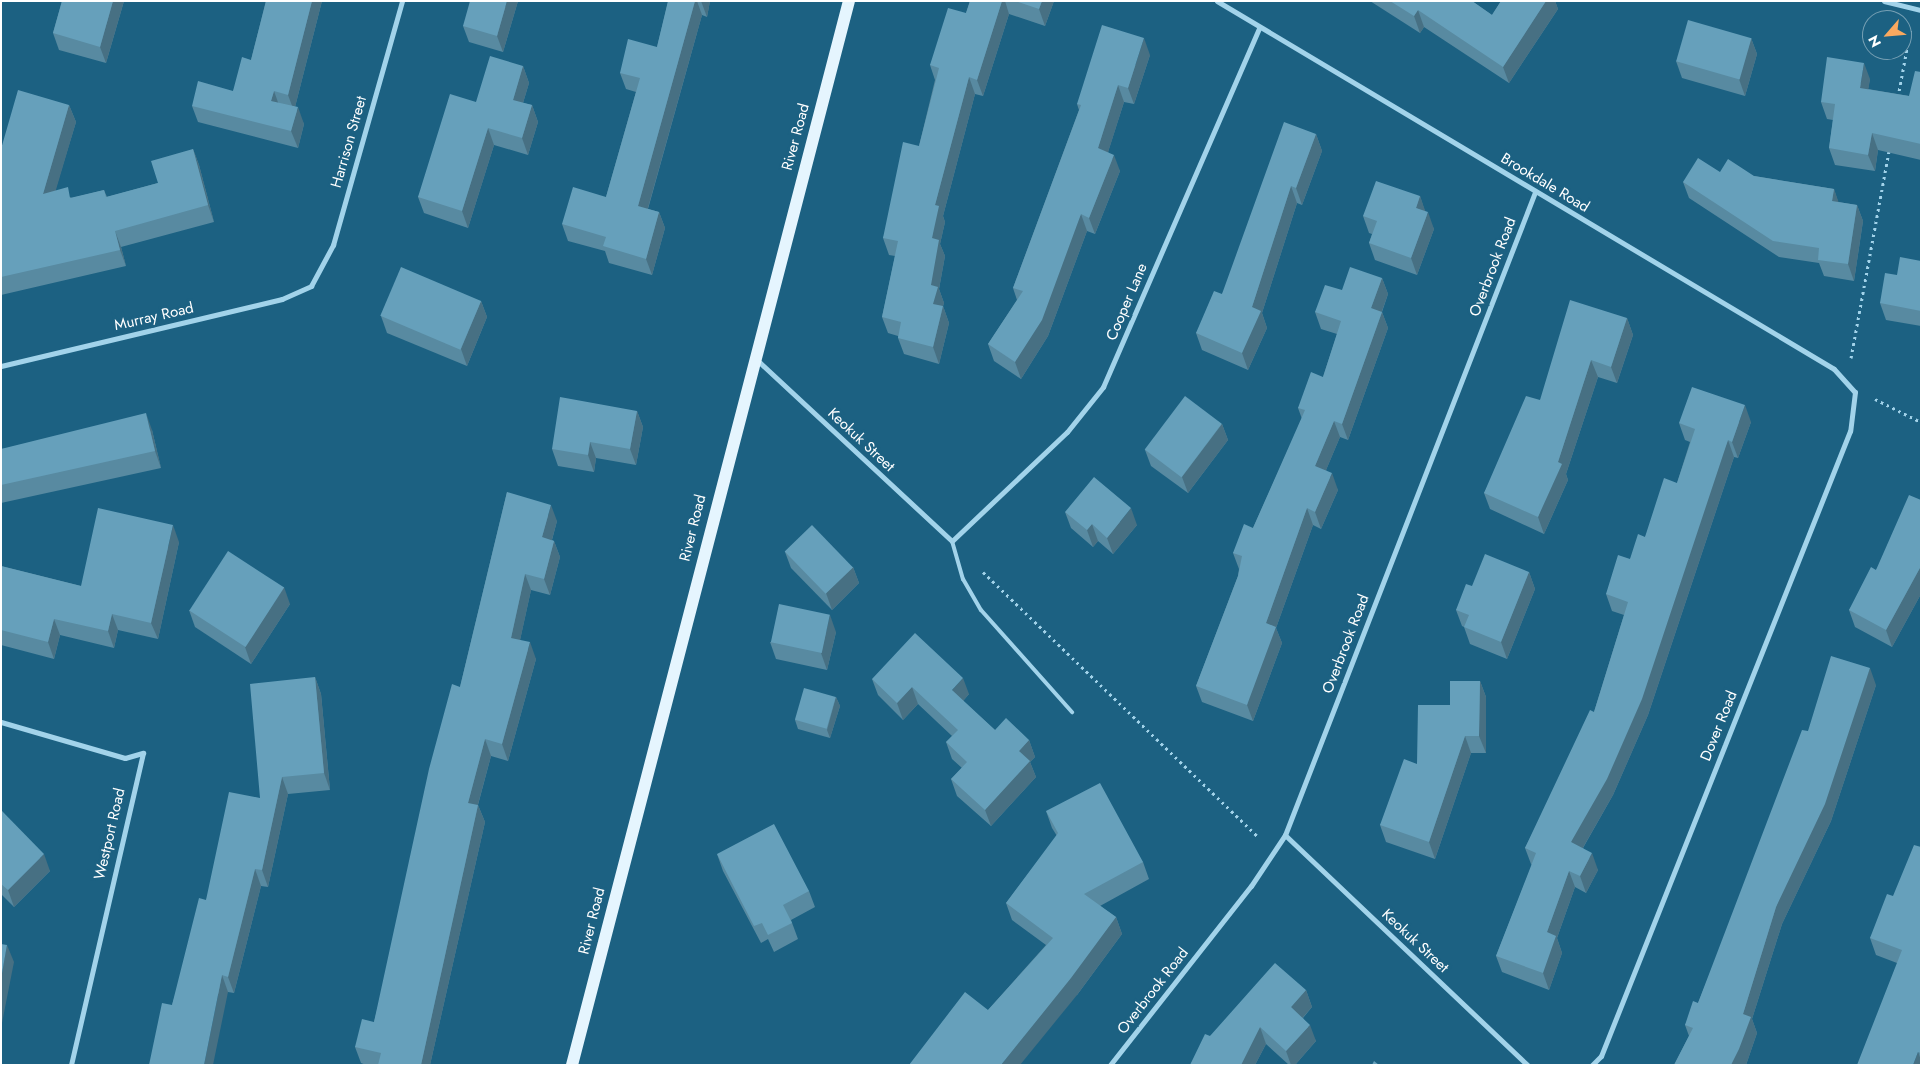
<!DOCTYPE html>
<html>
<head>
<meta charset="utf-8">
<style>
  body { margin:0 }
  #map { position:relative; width:1922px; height:1066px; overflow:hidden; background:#1c6182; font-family:Jost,sans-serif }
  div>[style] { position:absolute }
  .path>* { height:3px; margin-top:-1.5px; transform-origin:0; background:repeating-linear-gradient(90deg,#a2d3ea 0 2.5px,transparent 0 6.5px) }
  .lane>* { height:4px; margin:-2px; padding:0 2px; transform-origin:2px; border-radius:2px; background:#a2d3ea }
  .street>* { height:5px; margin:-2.5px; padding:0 2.5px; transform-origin:2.5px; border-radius:2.5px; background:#a2d3ea }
  .primary>* { height:12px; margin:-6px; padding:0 6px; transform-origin:6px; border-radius:6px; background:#e5f5fe }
  .wall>* { inset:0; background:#588aa1 }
  .shaded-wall>* { inset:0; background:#477083 }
  .building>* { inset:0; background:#66a0bb; transform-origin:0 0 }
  span { translate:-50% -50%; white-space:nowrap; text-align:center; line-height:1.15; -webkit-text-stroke:5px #1c6182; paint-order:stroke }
  .street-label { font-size:15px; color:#fff }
  .frame { position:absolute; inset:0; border:2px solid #fff; pointer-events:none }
  .north { position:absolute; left:1862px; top:10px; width:50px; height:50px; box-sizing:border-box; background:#1c6182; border:1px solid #77a0b4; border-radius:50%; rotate:243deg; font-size:14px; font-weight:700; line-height:20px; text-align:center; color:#fff }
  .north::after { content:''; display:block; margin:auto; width:18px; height:22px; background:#faa95f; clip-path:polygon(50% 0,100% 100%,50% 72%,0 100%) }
</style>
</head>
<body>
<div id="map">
  <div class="path">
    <i style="left:1898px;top:97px;width:71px;rotate:-79.5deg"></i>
    <i style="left:1851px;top:358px;width:211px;rotate:-79.6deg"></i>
    <i style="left:1875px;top:399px;width:51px;rotate:26.6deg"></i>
    <i style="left:983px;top:572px;width:383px;rotate:43.9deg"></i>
  </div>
  <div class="lane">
    <i style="left:952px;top:541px;width:40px;rotate:74deg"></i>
    <i style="left:963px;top:579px;width:36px;rotate:60deg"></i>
    <i style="left:981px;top:610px;width:137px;rotate:48.3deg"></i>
  </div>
  <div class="street">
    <i style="left:1217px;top:1px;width:718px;rotate:30.81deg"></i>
    <i style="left:1834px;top:369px;width:31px;rotate:48deg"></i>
    <i style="left:1855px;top:392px;width:39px;rotate:97deg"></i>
    <i style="left:1850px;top:431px;width:673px;rotate:111.72deg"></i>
    <i style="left:1601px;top:1056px;width:13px;rotate:135deg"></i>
    <i style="left:1884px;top:1px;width:38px;rotate:14deg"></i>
    <i style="left:756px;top:359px;width:267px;rotate:42.9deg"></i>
    <i style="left:952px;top:541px;width:158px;rotate:-43.5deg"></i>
    <i style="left:1067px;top:432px;width:58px;rotate:-51.3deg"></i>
    <i style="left:1103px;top:387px;width:391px;rotate:-66.5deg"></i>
    <i style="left:1px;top:366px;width:289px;rotate:-13.4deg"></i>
    <i style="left:282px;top:299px;width:32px;rotate:-24deg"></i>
    <i style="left:311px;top:286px;width:47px;rotate:-61.8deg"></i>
    <i style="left:333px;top:245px;width:254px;rotate:-74.2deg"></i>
    <i style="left:1px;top:722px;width:129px;rotate:16.2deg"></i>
    <i style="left:125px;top:758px;width:19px;rotate:-16deg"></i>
    <i style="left:143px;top:753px;width:320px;rotate:103deg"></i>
    <i style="left:1285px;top:835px;width:334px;rotate:43.5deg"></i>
    <i style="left:1110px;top:1065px;width:228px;rotate:-51.8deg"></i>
    <i style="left:1251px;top:886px;width:61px;rotate:-56.3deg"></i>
    <i style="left:1285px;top:835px;width:690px;rotate:-68.75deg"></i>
  </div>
  <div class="primary">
    <i style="left:572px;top:1065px;width:1099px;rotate:-75.41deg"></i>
  </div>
  <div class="wall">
    <i style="clip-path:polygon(62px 1px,124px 1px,106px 63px,59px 50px,53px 33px)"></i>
    <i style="clip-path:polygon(266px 1px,322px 1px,295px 107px,304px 124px,298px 148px,198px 122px,192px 106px,233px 91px,251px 60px)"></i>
    <i style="clip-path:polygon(518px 1px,503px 52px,469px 42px,463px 26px)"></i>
    <i style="clip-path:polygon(667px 1px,710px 1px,707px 17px,702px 15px,648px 209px,659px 212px,665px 228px,652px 275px,609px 263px,605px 251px,568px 241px,562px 224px,606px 197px,636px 92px,626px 89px,620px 73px,657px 47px,668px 2px)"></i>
    <i style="clip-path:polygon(970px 1px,1054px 1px,1045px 26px,1009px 14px,983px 96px,975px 94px,943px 216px,945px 222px,940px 244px,945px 256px,939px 289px,944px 303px,943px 306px,949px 323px,939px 364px,904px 354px,898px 338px,898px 336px,888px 333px,882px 317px,895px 256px,889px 255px,883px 238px,919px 146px,935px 80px,930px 65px,966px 13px)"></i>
    <i style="clip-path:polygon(1370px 1px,1472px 1px,1492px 15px,1501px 1px,1555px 1px,1558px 9px,1509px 83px,1424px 27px,1420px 33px)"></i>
    <i style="clip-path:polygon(1751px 38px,1757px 54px,1745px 96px,1682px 78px,1676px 61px)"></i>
    <i style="clip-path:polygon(1150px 55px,1134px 104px,1124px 102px,1108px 152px,1120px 171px,1095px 234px,1087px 231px,1048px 336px,1021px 379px,994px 361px,988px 344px,1017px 300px,1013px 288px,1079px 110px,1077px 104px)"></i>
    <i style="clip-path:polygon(523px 66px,529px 83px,523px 103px,532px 105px,538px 122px,528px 155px,494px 145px,468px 228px,424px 213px,418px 197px,476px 102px)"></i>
    <i style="clip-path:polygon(1921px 72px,1921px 160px,1878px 150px,1875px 171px,1835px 165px,1829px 148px,1833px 120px,1827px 119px,1821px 102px,1870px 79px,1868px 89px,1909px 96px)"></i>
    <i style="clip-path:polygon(69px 105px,76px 122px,55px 191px,72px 198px,104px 190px,107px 197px,158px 183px,193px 149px,199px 165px,214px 222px,121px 247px,126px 266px,1px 295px,1px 149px)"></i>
    <i style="clip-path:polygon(1316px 134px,1322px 151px,1302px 205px,1297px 203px,1262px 313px,1267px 328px,1248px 370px,1202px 350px,1196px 333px,1222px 294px)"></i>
    <i style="clip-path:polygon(1720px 172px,1754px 176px,1834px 189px,1838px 202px,1857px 205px,1863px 221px,1854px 281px,1824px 276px,1819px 263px,1779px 257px,1689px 198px,1683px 182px)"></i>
    <i style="clip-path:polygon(1420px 196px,1425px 212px,1434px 229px,1417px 275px,1375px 260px,1369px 243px,1372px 234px,1369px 233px,1363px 216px)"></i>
    <i style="clip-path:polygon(1921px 261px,1921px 326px,1886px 320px,1880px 303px,1897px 275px)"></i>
    <i style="clip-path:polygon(1382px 278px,1388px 294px,1382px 312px,1388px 328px,1348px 440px,1340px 437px,1326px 470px,1338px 490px,1321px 529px,1313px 525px,1276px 628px,1282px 643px,1253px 721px,1202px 702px,1196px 686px,1238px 576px,1239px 569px,1233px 553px,1253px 528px,1302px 419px,1298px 408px,1323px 377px,1337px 334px,1321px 329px,1315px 312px,1342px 290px)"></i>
    <i style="clip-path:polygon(481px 301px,487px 317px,467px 366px,387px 333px,381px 316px)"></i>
    <i style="clip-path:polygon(1627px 318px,1633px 335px,1617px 383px,1598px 377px,1566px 474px,1568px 480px,1544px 534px,1490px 509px,1484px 493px,1540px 400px)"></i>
    <i style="clip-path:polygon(637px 411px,643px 427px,636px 465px,596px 458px,594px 472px,558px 466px,552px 449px)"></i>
    <i style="clip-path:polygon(1751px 422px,1738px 458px,1734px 457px,1648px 715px,1613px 795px,1583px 848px,1598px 870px,1586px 893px,1575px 887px,1557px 938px,1562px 953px,1549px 990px,1502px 972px,1496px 956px,1532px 865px,1531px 864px,1525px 848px,1594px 712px,1624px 615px,1612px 611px,1606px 594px,1645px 537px,1677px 483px,1690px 442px,1685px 440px,1679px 423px)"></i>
    <i style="clip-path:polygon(1222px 424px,1228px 440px,1188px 493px,1151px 466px,1145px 450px)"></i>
    <i style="clip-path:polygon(152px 430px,161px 468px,1px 503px,1px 449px)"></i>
    <i style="clip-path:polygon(507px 492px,557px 521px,552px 540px,554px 541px,560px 557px,550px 595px,531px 590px,520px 640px,536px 659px,508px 761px,491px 756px,478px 805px,485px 822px,430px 1065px,366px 1065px,361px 1063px,355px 1047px,374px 1022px,460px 687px)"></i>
    <i style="clip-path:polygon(1921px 500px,1921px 594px,1892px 647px,1855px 627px,1849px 610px,1876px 570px)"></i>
    <i style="clip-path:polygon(1065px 512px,1137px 525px,1113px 554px,1098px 541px,1093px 547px,1071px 528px)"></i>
    <i style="clip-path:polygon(179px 542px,158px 639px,118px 630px,114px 648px,60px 635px,54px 659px,1px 645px,1px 566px,81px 586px)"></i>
    <i style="clip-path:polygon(785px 552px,853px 567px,859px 583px,832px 610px,791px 568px)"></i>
    <i style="clip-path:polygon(1529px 572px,1535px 589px,1507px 659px,1470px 644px,1464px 627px,1462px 626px,1456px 610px,1472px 586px)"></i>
    <i style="clip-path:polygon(290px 604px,251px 664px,195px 627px,189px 610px)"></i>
    <i style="clip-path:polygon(836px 632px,827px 670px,776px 659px,770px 642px)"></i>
    <i style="clip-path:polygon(315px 677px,321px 694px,330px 790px,288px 794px,268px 887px,261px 886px,234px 993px,228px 992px,172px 1005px,206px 900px,260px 798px)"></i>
    <i style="clip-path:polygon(872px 679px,969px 694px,963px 701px,995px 730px,1029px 740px,1035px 757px,1030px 762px,1036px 777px,991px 826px,957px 796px,951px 779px,962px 768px,952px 759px,946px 742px,952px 736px,918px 704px,903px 720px,878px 695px)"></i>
    <i style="clip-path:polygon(1480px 681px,1486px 697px,1486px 753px,1471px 753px,1435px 859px,1386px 842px,1380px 825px,1417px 764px,1450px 705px)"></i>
    <i style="clip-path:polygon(1876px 685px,1831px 821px,1782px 924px,1752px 1019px,1757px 1033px,1746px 1065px,1674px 1065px,1689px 1036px,1685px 1025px,1698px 1003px,1808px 731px)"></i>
    <i style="clip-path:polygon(836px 697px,840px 706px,830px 738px,798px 729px,795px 720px)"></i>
    <i style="clip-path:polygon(1px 810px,50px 871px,14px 907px,1px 894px)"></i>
    <i style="clip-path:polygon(1046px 811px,1143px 862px,1149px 879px,1100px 906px,1116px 917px,1122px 934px,1077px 995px,988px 1010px,1046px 945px,1012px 920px,1006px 903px,1057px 836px,1052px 828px)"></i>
    <i style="clip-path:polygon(1921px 847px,1921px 1065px,1897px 963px,1876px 955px,1870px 938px)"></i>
    <i style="clip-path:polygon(717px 854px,809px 891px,815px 907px,791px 920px,798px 939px,774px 952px,768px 939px,761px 943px,723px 871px)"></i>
    <i style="clip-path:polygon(1306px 990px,1312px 1007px,1303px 1018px,1316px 1041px,1295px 1065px,1289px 1065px,1266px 1044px,1255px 1065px,1190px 1065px,1210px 1036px)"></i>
  </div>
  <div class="shaded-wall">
    <i style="clip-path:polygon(113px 1px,124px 1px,106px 63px,100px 47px)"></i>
    <i style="clip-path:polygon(312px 1px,322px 1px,294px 111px,288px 95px)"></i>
    <i style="clip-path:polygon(507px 1px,518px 1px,503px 52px,497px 36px)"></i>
    <i style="clip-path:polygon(695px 1px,697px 1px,702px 15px,644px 222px,638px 206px)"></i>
    <i style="clip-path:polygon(701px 1px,710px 1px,707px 17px)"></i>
    <i style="clip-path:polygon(1002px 1px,1005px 1px,1009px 14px,983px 96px,977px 80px)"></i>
    <i style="clip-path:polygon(1042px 1px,1054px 1px,1045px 26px,1039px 9px)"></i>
    <i style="clip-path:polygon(1546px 1px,1555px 1px,1558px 9px,1509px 83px,1503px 67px)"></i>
    <i style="clip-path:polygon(1418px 10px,1424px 27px,1420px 33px,1414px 16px)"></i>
    <i style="clip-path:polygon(1144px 38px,1150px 55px,1134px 104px,1128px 88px)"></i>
    <i style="clip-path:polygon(1751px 38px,1757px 54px,1745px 96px,1739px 79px)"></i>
    <i style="clip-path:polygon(1864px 63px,1870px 79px,1866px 105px,1860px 88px)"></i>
    <i style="clip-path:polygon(523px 66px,529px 83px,519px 116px,513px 100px)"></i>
    <i style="clip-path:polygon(969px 77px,975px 94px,943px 216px,945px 222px,940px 244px,945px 256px,939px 289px,944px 303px,939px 320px,933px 304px,931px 285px,932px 238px,935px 205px)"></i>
    <i style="clip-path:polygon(1118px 85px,1124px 102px,1104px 165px,1098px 148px)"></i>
    <i style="clip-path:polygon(274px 91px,280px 108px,271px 101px)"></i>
    <i style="clip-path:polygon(69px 105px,76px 122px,50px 210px,43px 194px)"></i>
    <i style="clip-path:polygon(532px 105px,538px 122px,528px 155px,522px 138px)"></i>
    <i style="clip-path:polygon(298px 107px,304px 124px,298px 148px,291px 131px)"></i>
    <i style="clip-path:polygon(488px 128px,494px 145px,468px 228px,462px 211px)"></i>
    <i style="clip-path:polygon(1872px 133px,1878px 150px,1875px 171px,1868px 155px)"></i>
    <i style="clip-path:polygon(1316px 134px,1322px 151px,1302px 205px,1296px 188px)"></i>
    <i style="clip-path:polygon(193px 149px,199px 165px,214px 222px,208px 205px)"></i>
    <i style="clip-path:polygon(1114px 155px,1120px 171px,1095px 234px,1089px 218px)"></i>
    <i style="clip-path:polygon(1291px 186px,1297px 203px,1262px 313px,1267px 328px,1248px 370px,1242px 353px,1252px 307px)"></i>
    <i style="clip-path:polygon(1834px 189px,1840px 206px,1832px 201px)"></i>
    <i style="clip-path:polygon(1420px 196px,1426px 213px,1416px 208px)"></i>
    <i style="clip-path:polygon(1857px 205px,1863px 221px,1854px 281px,1848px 264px)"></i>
    <i style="clip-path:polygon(659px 212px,665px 228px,652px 275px,646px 259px)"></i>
    <i style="clip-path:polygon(1428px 212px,1434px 229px,1417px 275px,1411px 258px)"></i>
    <i style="clip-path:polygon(1081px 214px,1087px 231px,1048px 336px,1021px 379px,1015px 362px)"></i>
    <i style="clip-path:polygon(115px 231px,121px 247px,126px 266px,120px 250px)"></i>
    <i style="clip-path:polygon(1382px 278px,1388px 294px,1377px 325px,1371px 308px)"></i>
    <i style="clip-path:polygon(481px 301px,487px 317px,467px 366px,461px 349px)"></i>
    <i style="clip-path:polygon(943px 306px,949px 323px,939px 364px,933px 347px)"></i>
    <i style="clip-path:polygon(1382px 312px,1388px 328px,1348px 440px,1342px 424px)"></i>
    <i style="clip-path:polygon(1627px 318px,1633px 335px,1617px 383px,1611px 367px)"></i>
    <i style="clip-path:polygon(1591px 360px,1598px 377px,1566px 474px,1568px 480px,1544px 534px,1538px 517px,1558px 462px)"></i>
    <i style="clip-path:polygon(1745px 405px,1751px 422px,1738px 458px,1732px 442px)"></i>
    <i style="clip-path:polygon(637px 411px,643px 427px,636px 465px,630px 449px)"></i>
    <i style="clip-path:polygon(146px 413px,152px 430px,161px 468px,155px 451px)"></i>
    <i style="clip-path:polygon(1334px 421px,1340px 437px,1321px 482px,1315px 466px)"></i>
    <i style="clip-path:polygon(1222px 424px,1228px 440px,1188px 493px,1182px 477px)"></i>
    <i style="clip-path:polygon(1728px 440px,1734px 457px,1648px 715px,1613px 795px,1577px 858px,1571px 842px)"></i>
    <i style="clip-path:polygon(590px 442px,596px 458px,594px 472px,588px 455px)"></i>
    <i style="clip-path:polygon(1332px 473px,1338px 490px,1321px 529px,1315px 512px)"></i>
    <i style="clip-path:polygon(551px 505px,557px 521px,548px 554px,542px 537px)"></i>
    <i style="clip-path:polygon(1131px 508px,1137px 525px,1113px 554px,1107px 538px)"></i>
    <i style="clip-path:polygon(1307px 508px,1313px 525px,1276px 628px,1282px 643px,1253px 721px,1247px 705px,1266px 623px)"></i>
    <i style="clip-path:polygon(1092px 524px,1098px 541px,1093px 547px,1087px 530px)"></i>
    <i style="clip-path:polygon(173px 525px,179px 542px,158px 639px,151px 623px)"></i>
    <i style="clip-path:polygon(554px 541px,560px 557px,550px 595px,544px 579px)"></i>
    <i style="clip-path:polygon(1921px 566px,1921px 594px,1892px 647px,1886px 630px)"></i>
    <i style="clip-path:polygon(853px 567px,859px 583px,832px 610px,826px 593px)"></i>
    <i style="clip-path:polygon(1529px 572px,1535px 589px,1507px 659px,1501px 642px)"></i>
    <i style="clip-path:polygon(525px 574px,531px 590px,517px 654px,511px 638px)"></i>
    <i style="clip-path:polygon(284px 587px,290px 604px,251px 664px,245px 647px)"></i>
    <i style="clip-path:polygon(112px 614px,118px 630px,114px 648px,108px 631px)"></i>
    <i style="clip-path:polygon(830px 615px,836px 632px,827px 670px,821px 653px)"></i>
    <i style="clip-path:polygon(54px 619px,60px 635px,54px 659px,48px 642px)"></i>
    <i style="clip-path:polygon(530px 642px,536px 659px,508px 761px,502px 744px)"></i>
    <i style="clip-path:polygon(1870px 668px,1876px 685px,1831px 821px,1782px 924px,1752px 1019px,1757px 1033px,1746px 1065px,1731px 1065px,1743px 1014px,1776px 907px)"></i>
    <i style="clip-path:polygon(315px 677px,321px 694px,330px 790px,324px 773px)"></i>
    <i style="clip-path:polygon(963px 678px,969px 694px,958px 707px,952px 690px)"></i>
    <i style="clip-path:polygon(1480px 681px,1486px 697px,1486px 753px,1479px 736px)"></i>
    <i style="clip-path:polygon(912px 687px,918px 704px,903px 720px,897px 703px)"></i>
    <i style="clip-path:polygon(836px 697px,840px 706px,830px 738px,827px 730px)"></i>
    <i style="clip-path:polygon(1465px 736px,1471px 753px,1435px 859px,1429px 842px)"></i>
    <i style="clip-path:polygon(485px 739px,491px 756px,474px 819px,468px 803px)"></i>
    <i style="clip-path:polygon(1029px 740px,1035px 757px,1030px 762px,1036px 777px,991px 826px,985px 810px,1019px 751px)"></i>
    <i style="clip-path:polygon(282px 777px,288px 794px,268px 887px,262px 870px)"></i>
    <i style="clip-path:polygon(478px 805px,485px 822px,430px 1065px,421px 1065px)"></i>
    <i style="clip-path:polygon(1592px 853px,1598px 870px,1586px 893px,1580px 876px)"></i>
    <i style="clip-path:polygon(44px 854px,50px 871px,14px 907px,8px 890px)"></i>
    <i style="clip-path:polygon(255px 869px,261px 886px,234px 993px,228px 977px)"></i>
    <i style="clip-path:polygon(1569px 871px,1575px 887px,1557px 938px,1562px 953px,1549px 990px,1543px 973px,1547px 932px)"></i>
    <i style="clip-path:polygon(1116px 917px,1122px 934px,1077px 995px,1020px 1065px,1001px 1065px)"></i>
    <i style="clip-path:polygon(7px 945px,14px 962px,1px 1028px,1px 979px)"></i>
    <i style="clip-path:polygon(222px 975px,228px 992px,213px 1065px,204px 1065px)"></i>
    <i style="clip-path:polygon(1306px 990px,1312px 1007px,1297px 1024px,1291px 1007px)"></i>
    <i style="clip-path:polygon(1310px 1025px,1316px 1041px,1295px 1065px,1291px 1065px,1286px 1051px)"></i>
    <i style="clip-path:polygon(1260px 1027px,1266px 1044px,1255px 1065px,1241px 1065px)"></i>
    <i style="clip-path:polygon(1918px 1052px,1921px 1060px,1921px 1065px,1913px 1065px)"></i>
  </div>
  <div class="building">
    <i style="clip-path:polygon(62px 1px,113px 1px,100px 47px,53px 33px)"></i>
    <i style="clip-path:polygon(266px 1px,312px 1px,288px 95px,274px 91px,271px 101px,298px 107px,291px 131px,192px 106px,198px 81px,233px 91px,242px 57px,251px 60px)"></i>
    <i style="clip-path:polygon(470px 1px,507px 1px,497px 36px,463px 26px)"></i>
    <i style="clip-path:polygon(668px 1px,695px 1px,638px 206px,659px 212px,646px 259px,603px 246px,606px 237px,562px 224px,573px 187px,606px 197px,640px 78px,620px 73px,628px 39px,657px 47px)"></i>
    <i style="clip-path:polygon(970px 1px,1002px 1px,977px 80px,969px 77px,935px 205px,939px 206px,932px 238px,939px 240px,931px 285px,938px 287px,933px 304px,943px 306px,933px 347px,898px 338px,901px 322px,882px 317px,898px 241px,883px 238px,903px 142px,919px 146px,939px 68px,930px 65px,948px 8px,966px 13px)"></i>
    <i style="clip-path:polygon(1015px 1px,1042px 1px,1039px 9px)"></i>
    <i style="clip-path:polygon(1390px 1px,1472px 1px,1492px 15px,1501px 1px,1546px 1px,1503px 67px,1418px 10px,1414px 16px)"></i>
    <i style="left:1688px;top:20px;width:66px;height:43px;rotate:16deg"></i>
    <i style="clip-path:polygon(1102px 25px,1144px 38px,1128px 88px,1118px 85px,1098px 148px,1114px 155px,1089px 218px,1081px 214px,1042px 320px,1015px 362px,988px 344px,1023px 291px,1013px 288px,1081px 105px,1077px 104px)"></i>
    <i style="clip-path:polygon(490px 56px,523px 66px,513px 100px,532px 105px,522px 138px,488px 128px,462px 211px,418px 197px,450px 94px,476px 102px)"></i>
    <i style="clip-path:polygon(1827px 57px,1864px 63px,1860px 88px,1909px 96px,1915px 71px,1921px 72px,1921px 144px,1872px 133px,1868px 155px,1829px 148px,1835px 104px,1821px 102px)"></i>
    <i style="clip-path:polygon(18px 90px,69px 105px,43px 194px,68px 187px,70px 198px,104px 190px,106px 197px,158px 183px,151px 161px,193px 149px,208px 205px,115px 231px,120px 250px,1px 277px,1px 149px)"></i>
    <i style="clip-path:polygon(1284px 122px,1316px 134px,1296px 188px,1291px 186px,1252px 307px,1261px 311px,1242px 353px,1196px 333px,1214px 291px,1222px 294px)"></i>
    <i style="clip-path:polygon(1698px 158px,1720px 172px,1728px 159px,1754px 176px,1834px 189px,1832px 201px,1857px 205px,1848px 264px,1818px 260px,1819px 248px,1773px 241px,1683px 182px)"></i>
    <i style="clip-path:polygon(1376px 181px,1420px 196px,1416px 208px,1428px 212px,1411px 258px,1369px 243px,1377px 221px,1363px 216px)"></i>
    <i style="clip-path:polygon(1900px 257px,1921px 261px,1921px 311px,1880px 303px,1885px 273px,1897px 275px)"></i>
    <i style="left:401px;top:267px;width:87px;height:53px;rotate:23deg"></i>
    <i style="clip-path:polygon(1350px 267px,1382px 278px,1371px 308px,1382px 312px,1342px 424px,1334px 421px,1315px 466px,1332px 473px,1315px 512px,1307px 508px,1266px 623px,1276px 627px,1247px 705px,1196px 686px,1238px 576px,1242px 556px,1233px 553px,1244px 524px,1253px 528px,1305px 410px,1298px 408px,1311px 372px,1323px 377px,1341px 321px,1315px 312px,1325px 285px,1342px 290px)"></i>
    <i style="clip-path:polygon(1570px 300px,1627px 318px,1611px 367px,1591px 360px,1558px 462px,1562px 464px,1538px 517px,1484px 493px,1526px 396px,1540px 400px)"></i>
    <i style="clip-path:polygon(1692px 387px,1745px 405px,1732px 442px,1728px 440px,1642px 699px,1607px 779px,1571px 842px,1592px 853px,1580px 876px,1569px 871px,1547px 932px,1556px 936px,1543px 973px,1496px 956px,1536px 853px,1525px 848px,1590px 710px,1594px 712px,1628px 602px,1606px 594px,1618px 555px,1630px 559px,1638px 534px,1645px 537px,1664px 478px,1677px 483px,1695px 429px,1679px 423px)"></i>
    <i style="left:1185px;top:396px;width:46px;height:67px;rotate:37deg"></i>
    <i style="clip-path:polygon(560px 397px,637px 411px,630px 449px,590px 442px,588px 455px,552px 449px)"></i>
    <i style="clip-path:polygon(146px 413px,155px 451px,1px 485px,1px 449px)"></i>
    <i style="clip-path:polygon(1094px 477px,1131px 508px,1107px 538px,1092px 524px,1087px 530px,1065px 512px)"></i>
    <i style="clip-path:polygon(507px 492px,551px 505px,542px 537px,554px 541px,544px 579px,525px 574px,511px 638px,530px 642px,502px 744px,485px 739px,468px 803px,478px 805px,421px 1065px,378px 1065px,381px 1053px,355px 1047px,362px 1019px,374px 1022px,429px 769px,452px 684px,460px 687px)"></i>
    <i style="clip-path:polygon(1909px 495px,1921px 500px,1921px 566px,1886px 630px,1849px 610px,1871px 567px,1876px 570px)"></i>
    <i style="clip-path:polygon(98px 508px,173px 525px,151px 623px,112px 614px,108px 631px,54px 619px,48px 642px,1px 630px,1px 566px,81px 586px)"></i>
    <i style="left:812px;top:525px;width:59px;height:38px;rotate:46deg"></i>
    <i style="left:228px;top:551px;width:67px;height:71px;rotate:33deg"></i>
    <i style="clip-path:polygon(1485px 554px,1529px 572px,1501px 642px,1464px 627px,1469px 615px,1456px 610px,1466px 584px,1472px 586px)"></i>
    <i style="left:779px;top:604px;width:52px;height:39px;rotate:12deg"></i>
    <i style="clip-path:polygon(915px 633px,963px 678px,952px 690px,995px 730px,1006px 718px,1029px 740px,1019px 751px,1030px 761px,985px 810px,951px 779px,967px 762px,946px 742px,958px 730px,912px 687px,897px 703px,872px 679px)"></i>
    <i style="clip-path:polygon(1831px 656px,1870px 668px,1825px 804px,1776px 907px,1743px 1014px,1751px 1017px,1739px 1049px,1731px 1065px,1674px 1065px,1693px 1028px,1685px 1025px,1693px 1001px,1698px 1003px,1802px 730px,1808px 731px)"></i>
    <i style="clip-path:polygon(315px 677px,324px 773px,282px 777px,262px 870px,255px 869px,228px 977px,222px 975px,204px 1065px,149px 1065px,162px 1003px,172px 1005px,199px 898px,206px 900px,229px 792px,260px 798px,250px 684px)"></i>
    <i style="clip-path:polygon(1450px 681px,1480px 681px,1479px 736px,1465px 736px,1429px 842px,1380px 825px,1404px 759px,1417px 764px,1418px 705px,1450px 705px)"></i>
    <i style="left:804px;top:688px;width:33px;height:33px;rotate:16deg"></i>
    <i style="clip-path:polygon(1100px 783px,1143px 862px,1084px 894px,1116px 917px,1071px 978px,1001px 1065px,909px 1065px,965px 992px,988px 1010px,1053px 938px,1006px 903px,1058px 833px,1046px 811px)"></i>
    <i style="clip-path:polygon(1px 810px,44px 854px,8px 890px,1px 884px)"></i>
    <i style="clip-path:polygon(774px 824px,809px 891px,783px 905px,792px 923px,768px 935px,762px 923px,754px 926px,717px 854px)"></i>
    <i style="clip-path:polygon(1914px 845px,1921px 847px,1921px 1053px,1918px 1052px,1913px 1065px,1857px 1065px,1902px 950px,1870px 938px,1887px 894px,1893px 896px)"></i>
    <i style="clip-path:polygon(1px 944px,7px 945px,1px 979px)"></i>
    <i style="clip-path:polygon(1275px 963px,1306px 990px,1291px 1007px,1310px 1025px,1286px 1051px,1260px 1027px,1241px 1065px,1190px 1065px,1205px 1034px,1210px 1036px)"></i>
    <i style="clip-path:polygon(1374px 1061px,1379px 1065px,1372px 1065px)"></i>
  </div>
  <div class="street-label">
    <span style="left:796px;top:137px;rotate:-75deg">River Road</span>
    <span style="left:349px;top:142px;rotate:-74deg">Harrison Street</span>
    <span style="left:1545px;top:183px;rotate:31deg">Brookdale Road</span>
    <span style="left:1493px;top:267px;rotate:-69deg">Overbrook Road</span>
    <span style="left:1127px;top:302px;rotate:-67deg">Cooper Lane</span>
    <span style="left:154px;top:317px;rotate:-13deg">Murray Road</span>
    <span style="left:861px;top:440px;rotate:43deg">Keokuk Street</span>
    <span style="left:693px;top:528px;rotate:-76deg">River Road</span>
    <span style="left:1346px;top:644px;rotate:-69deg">Overbrook Road</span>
    <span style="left:1719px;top:726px;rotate:-68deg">Dover Road</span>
    <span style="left:110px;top:834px;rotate:-77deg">Westport Road</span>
    <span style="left:592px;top:921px;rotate:-76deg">River Road</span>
    <span style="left:1415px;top:941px;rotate:43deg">Keokuk Street</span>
    <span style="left:1153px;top:991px;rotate:-52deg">Overbrook Road</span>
  </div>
  <div class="frame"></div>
  <div class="north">N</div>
</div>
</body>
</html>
